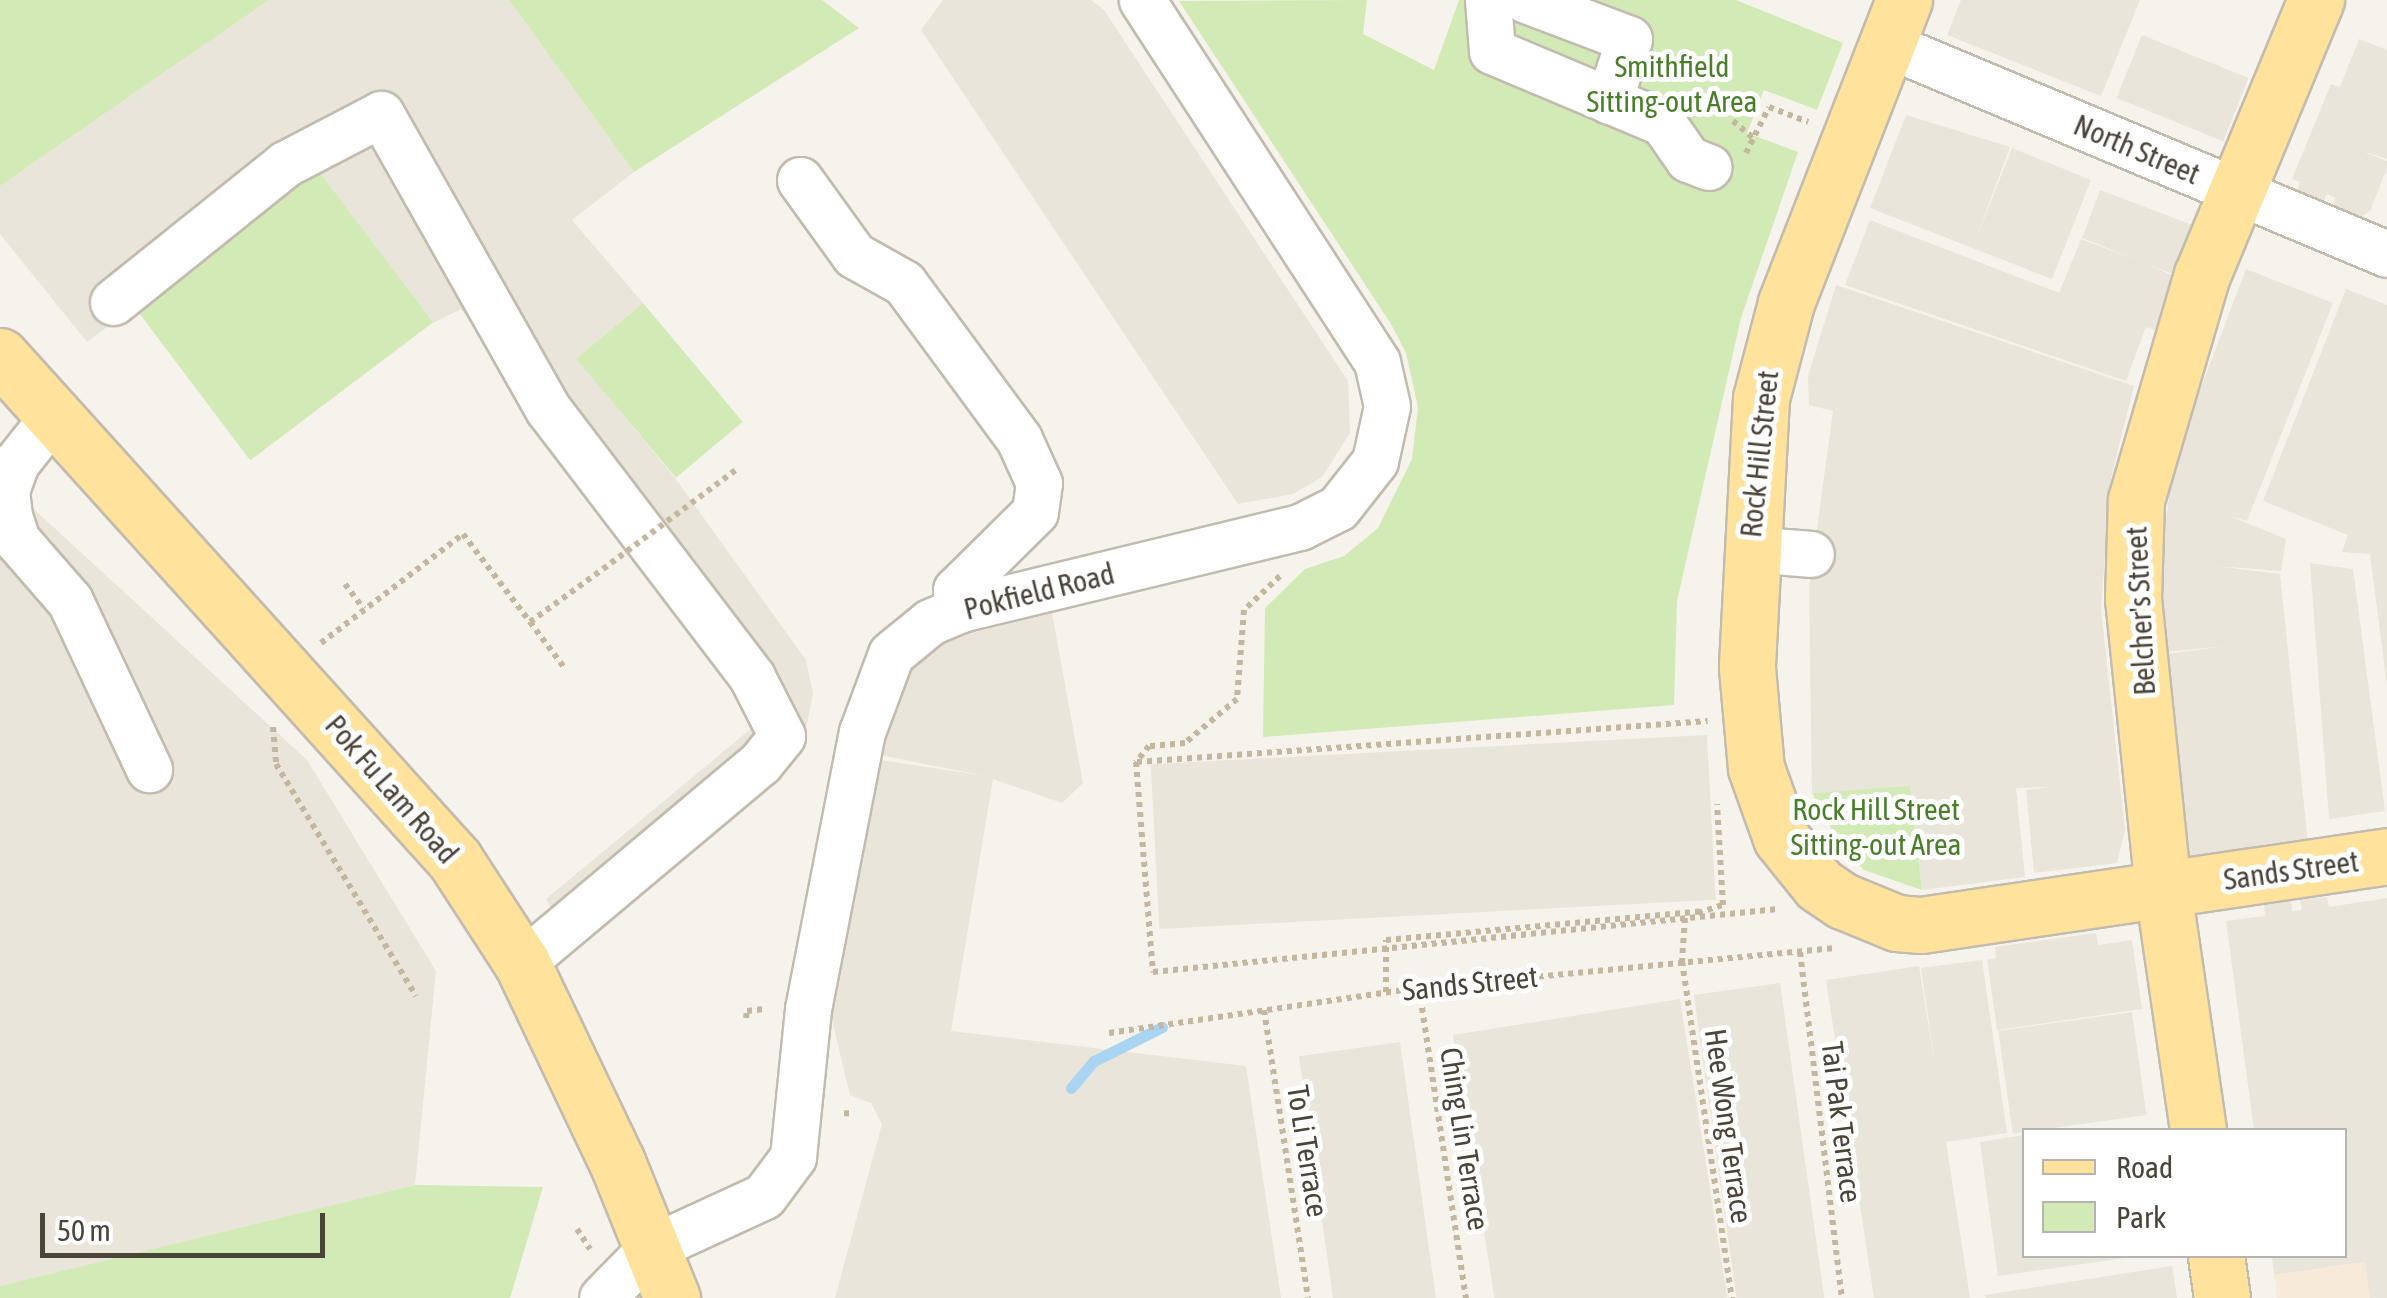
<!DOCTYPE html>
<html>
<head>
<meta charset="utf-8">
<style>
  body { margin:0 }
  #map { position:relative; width:2387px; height:1298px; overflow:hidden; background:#f6f3ec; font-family:"Asap Condensed",sans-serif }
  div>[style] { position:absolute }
  .residential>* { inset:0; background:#eae5da; transform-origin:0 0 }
  .commercial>* { inset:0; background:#f7ead8 }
  .green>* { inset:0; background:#d2eab5; transform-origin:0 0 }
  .stream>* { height:11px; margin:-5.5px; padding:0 5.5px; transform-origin:5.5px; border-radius:5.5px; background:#a9d4f2 }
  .path>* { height:6px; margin-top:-3px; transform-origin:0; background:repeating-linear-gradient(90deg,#c4b79f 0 5px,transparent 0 10px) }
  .roads { filter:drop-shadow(2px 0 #c2bbae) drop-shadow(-2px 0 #c2bbae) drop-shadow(0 2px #c2bbae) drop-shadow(0 -2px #c2bbae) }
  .minor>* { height:45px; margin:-22.5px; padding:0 22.5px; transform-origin:22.5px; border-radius:22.5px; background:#fff }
  .major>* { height:55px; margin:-27.5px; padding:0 27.5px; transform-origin:27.5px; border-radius:27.5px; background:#ffe39c }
  .path-bridge>* { height:6px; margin-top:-3px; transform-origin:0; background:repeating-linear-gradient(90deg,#c4b79f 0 5px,transparent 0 10px) }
  span { translate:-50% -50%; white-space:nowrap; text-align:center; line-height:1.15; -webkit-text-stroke:10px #fff; paint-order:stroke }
  .park-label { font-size:30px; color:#4a7f2a }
  .street-label { font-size:30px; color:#4b4439 }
  .legend { position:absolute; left:2022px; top:1128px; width:325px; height:130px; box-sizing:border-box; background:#fff; border:2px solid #b7b4b0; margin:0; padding:12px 18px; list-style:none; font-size:30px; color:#4b4439 }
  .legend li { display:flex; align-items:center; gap:20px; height:50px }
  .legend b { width:50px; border:2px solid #b7b4b0 }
  .scale { position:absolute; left:40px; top:1213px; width:285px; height:45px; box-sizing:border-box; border:5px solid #4b4439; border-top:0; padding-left:12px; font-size:30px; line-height:35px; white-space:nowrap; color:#4b4439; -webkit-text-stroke:8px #fff; paint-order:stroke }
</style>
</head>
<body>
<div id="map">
  <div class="residential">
    <i style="clip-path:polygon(269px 0,509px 0,634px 172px,572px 220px,643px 303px,577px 359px,675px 478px,806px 660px,813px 693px,805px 734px,575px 952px,546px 899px,759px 722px,461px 309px,433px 323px,318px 170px,87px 342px,0 234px,0 186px)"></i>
    <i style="clip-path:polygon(943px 0,1091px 0,1104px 10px,1348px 381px,1350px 433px,1322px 477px,1293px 494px,1238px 504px,921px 30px)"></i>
    <i style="clip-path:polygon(1961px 0,2140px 0,2101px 96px,1947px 35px)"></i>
    <i style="left:2142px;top:35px;width:115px;height:68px;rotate:22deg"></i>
    <i style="clip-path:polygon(2359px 39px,2387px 50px,2387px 159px,2360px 150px,2387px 161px,2387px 168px,2370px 211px,2361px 217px,2333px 206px,2335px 198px,2327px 194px,2324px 201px,2297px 191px,2300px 182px,2292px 179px,2331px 84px,2340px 87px)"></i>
    <i style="clip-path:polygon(1906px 115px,2010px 147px,1974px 244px,2012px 148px,2091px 180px,2052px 279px,1870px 208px)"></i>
    <i style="clip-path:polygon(2100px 190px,2195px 226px,2176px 275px,2149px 265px,2176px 277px,2155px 330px,2146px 327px,2126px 381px,1845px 285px,1870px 220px,2059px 293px,2081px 239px,2142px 262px,2082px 238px)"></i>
    <i style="clip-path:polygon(2246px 269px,2333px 303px,2247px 521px,2227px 515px,2286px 539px,2281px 571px,2215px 566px,2280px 574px,2308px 843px,2196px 868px,2185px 857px,2165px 654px,2227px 646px,2165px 652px,2160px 560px,2175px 456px)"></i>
    <i style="clip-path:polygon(1836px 285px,2134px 386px,2111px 478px,2101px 608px,2125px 830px,2117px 863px,2034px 873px,2026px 790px,2053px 787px,2016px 788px,2025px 877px,1922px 890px,1910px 787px,1812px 793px,1809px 587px,1833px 411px,1809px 405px,1808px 376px)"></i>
    <i style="clip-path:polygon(2346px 289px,2387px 305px,2387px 686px,2370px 554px,2342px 552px,2348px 535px,2263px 501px)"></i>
    <i style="clip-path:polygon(0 478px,307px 760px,436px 971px,415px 1185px,0 1286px)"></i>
    <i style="clip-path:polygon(2310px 563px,2353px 569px,2385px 811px,2329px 819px)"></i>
    <i style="clip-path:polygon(1052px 613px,1083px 783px,1062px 803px,993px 779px,951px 1031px,1246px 1066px,1281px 1298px,835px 1298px,882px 1124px,871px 1103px,850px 1095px,830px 1012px,873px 759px,986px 776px,874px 754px,891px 685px,937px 642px)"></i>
    <i style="left:1707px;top:735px;width:165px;height:557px;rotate:87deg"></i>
    <i style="clip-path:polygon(2327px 897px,2329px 907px,2387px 898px,2387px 1298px,2370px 1298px,2364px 1262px,2274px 1275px,2272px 1256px,2344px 1256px,2344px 1130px,2254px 1130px,2226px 921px,2265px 916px,2264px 905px,2291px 901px,2292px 911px,2302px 910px,2300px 900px)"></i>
    <i style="clip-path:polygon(2096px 933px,2098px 945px,2132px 940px,2142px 1009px,1997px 1030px,1987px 959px,1996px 958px,1995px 947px)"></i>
    <i style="clip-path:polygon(1982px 960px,2007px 1133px,1946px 1142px,1970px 1298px,1874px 1298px,1826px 980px,1919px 966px,1936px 1072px,1921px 968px)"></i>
    <i style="left:1780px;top:983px;width:318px;height:87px;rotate:82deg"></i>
    <i style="left:1680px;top:999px;width:302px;height:230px;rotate:81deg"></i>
    <i style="left:2132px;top:1012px;width:104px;height:135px;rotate:82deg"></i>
    <i style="left:1400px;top:1042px;width:259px;height:102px;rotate:82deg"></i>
    <i style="clip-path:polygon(2024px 1135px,2024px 1256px,2139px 1256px,1998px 1276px,1980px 1142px)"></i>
    <i style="clip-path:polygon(2172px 1266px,2177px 1298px,1986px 1298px,1985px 1295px)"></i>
  </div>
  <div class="commercial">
    <i style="clip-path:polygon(2365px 1262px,2370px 1298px,2277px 1298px,2274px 1275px)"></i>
  </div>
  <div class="green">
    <i style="clip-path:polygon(0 0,269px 0,0 186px)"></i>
    <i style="clip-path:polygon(509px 0,822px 0,859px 28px,634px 172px)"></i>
    <i style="clip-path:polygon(1367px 0,1363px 34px,1434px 70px,1459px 0,1736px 0,1843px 43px,1817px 110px,1764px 90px,1747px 133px,1798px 152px,1741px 318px,1677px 601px,1674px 705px,1263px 737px,1265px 608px,1305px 569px,1344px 556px,1378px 528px,1412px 459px,1418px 407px,1406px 353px,1391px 324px,1179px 1px)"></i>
    <i style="left:318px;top:170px;width:191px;height:229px;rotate:53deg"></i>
    <i style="left:643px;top:303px;width:155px;height:87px;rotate:50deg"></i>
    <i style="clip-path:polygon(1910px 786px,1922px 890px,1864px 870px,1843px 850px,1812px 793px)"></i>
    <i style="clip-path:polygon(415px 1185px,543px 1187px,510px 1298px,0 1298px,0 1286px)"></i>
  </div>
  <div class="stream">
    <i style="left:1071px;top:1088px;width:35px;rotate:-50deg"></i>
    <i style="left:1094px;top:1061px;width:76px;rotate:-26.6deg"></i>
  </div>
  <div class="path">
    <i style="left:1733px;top:121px;width:30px;rotate:40deg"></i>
    <i style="left:1746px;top:153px;width:51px;rotate:-63.4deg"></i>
    <i style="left:1769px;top:107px;width:42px;rotate:21deg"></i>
    <i style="left:1280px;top:576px;width:50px;rotate:136.6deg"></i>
    <i style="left:1244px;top:610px;width:89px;rotate:94.5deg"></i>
    <i style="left:1237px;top:699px;width:68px;rotate:139.8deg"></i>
    <i style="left:1185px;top:743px;width:36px;rotate:175deg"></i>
    <i style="left:1149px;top:746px;width:21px;rotate:129deg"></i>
    <i style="left:1136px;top:762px;width:211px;rotate:85.4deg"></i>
    <i style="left:1153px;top:972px;width:628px;rotate:-5.76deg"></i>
    <i style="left:345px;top:584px;width:31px;rotate:53deg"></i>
    <i style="left:530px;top:622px;width:60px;rotate:53.1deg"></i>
    <i style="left:321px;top:643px;width:179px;rotate:-37.5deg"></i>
    <i style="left:463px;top:534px;width:111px;rotate:52.7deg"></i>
    <i style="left:530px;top:622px;width:90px;rotate:-36deg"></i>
    <i style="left:273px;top:727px;width:37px;rotate:85deg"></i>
    <i style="left:276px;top:764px;width:271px;rotate:58.9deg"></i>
    <i style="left:1137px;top:762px;width:572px;rotate:-4.11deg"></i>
    <i style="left:1698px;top:913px;width:26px;rotate:-18deg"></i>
    <i style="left:1723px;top:905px;width:101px;rotate:-93.4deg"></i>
    <i style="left:1685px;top:918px;width:43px;rotate:94deg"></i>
    <i style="left:1682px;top:961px;width:341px;rotate:81.6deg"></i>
    <i style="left:1800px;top:952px;width:349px;rotate:83.1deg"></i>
    <i style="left:1419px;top:988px;width:314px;rotate:81.4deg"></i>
    <i style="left:1386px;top:992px;width:52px;rotate:-90deg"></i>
    <i style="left:1386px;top:940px;width:317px;rotate:-5.2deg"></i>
    <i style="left:1264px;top:1010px;width:291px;rotate:81.3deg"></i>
    <i style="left:746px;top:1018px;width:7px;rotate:-82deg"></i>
    <i style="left:747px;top:1011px;width:17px;rotate:-7deg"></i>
    <i style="left:1109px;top:1033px;width:313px;rotate:-8.3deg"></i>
    <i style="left:1419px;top:988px;width:415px;rotate:-5.5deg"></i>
    <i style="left:844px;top:1113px;width:10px;rotate:6deg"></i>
    <i style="left:577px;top:1229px;width:24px;rotate:57deg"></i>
  </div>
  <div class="roads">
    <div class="minor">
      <i style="left:1488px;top:0;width:51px;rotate:85.5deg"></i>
      <i style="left:1492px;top:51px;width:186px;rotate:22.8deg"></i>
      <i style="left:1663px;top:123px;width:44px;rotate:55.2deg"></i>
      <i style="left:1688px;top:159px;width:22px;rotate:21deg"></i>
      <i style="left:1526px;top:0;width:110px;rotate:20.7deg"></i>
      <i style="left:1629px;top:39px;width:65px;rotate:107.9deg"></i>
      <i style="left:1886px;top:44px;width:543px;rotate:22.74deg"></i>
      <i style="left:800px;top:180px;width:92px;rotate:54.2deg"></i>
      <i style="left:854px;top:255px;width:57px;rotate:29.2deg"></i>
      <i style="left:904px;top:283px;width:194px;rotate:53.6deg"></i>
      <i style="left:1019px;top:439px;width:48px;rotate:65.6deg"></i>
      <i style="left:1039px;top:483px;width:29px;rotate:98deg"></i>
      <i style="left:1035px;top:512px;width:111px;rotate:135.4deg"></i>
      <i style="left:956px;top:590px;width:20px;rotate:75deg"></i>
      <i style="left:113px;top:302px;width:221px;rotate:-38.7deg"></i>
      <i style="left:285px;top:164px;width:108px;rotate:-27.5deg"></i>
      <i style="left:381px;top:114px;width:339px;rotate:60.5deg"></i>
      <i style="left:548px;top:409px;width:337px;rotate:52.7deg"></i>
      <i style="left:752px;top:677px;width:66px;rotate:63deg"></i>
      <i style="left:782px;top:736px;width:35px;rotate:129deg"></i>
      <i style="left:760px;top:763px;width:311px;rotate:140deg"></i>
      <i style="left:54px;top:415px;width:61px;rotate:128.4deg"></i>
      <i style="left:16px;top:463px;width:30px;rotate:110deg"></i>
      <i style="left:6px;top:491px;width:25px;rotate:83deg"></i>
      <i style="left:9px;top:516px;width:25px;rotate:72deg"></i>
      <i style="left:17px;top:540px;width:81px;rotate:49deg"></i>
      <i style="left:70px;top:601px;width:186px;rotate:64.8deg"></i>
      <i style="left:1749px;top:549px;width:62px;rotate:4.6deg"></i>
      <i style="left:602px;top:1298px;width:70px;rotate:-45.6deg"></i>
      <i style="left:651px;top:1248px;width:124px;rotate:-24.7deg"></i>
      <i style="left:764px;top:1196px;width:49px;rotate:-53.4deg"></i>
      <i style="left:793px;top:1157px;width:149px;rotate:-84.2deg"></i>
      <i style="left:808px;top:1009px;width:282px;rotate:-79deg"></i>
      <i style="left:862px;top:732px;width:83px;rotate:-69.6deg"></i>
      <i style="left:891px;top:654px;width:50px;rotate:-39.4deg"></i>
      <i style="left:930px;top:622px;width:34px;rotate:-23deg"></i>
      <i style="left:961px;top:609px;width:349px;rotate:-13.6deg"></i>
      <i style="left:1300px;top:527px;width:42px;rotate:-26.6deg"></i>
      <i style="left:1338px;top:508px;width:60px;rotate:-51.8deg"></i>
      <i style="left:1375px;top:461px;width:56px;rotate:-77.7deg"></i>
      <i style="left:1387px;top:406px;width:45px;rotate:-102.8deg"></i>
      <i style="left:1377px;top:362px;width:432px;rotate:-123deg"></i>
    </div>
    <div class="major">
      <i style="left:1904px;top:0;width:325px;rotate:111.3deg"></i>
      <i style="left:1786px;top:303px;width:98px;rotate:104.7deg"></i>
      <i style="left:1761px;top:398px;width:270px;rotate:93deg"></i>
      <i style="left:1747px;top:668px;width:100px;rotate:84.9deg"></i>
      <i style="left:1756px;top:768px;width:74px;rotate:70.3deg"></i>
      <i style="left:1781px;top:838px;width:60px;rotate:51deg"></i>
      <i style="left:1819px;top:885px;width:29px;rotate:34deg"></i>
      <i style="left:1843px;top:901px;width:58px;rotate:22.2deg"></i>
      <i style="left:1897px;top:923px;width:24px;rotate:5deg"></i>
      <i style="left:1921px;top:925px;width:471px;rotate:-8.4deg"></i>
      <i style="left:0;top:356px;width:679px;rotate:47.92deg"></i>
      <i style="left:455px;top:860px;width:123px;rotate:57deg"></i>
      <i style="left:522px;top:963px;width:221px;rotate:64.5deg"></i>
      <i style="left:617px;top:1162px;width:147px;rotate:68deg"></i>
      <i style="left:2198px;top:1130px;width:244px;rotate:-98.3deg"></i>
      <i style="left:2163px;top:889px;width:292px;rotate:-95.9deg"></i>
      <i style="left:2133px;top:599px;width:99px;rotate:-88.3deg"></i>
      <i style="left:2136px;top:500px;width:234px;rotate:-73.7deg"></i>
      <i style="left:2202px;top:275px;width:298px;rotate:-67.5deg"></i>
      <i style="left:2216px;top:1256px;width:42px;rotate:81.9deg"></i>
    </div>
  </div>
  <div class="path-bridge">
    <i style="left:603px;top:569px;width:167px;rotate:-36.7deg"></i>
  </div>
  <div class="park-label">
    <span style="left:1672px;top:83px">Smithfield<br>Sitting-out Area</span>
    <span style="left:1876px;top:826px">Rock Hill Street<br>Sitting-out Area</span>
  </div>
  <div class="street-label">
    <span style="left:2137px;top:149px;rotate:23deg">North Street</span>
    <span style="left:1759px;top:454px;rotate:-84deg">Rock Hill Street</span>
    <span style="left:1039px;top:591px;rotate:-14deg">Pokfield Road</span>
    <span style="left:2140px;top:611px;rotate:-93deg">Belcher's Street</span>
    <span style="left:392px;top:789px;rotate:49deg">Pok Fu Lam Road</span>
    <span style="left:2291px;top:870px;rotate:-8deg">Sands Street</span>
    <span style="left:1470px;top:983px;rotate:-6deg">Sands Street</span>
    <span style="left:1842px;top:1122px;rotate:83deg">Tai Pak Terrace</span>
    <span style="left:1729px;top:1126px;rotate:82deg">Hee Wong Terrace</span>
    <span style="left:1465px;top:1139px;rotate:81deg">Ching Lin Terrace</span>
    <span style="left:1308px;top:1151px;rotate:81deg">To Li Terrace</span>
  </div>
  <ul class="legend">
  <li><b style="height:12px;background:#ffe39c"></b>Road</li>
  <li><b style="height:28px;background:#d2eab5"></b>Park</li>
  </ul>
  <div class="scale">50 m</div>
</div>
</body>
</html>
